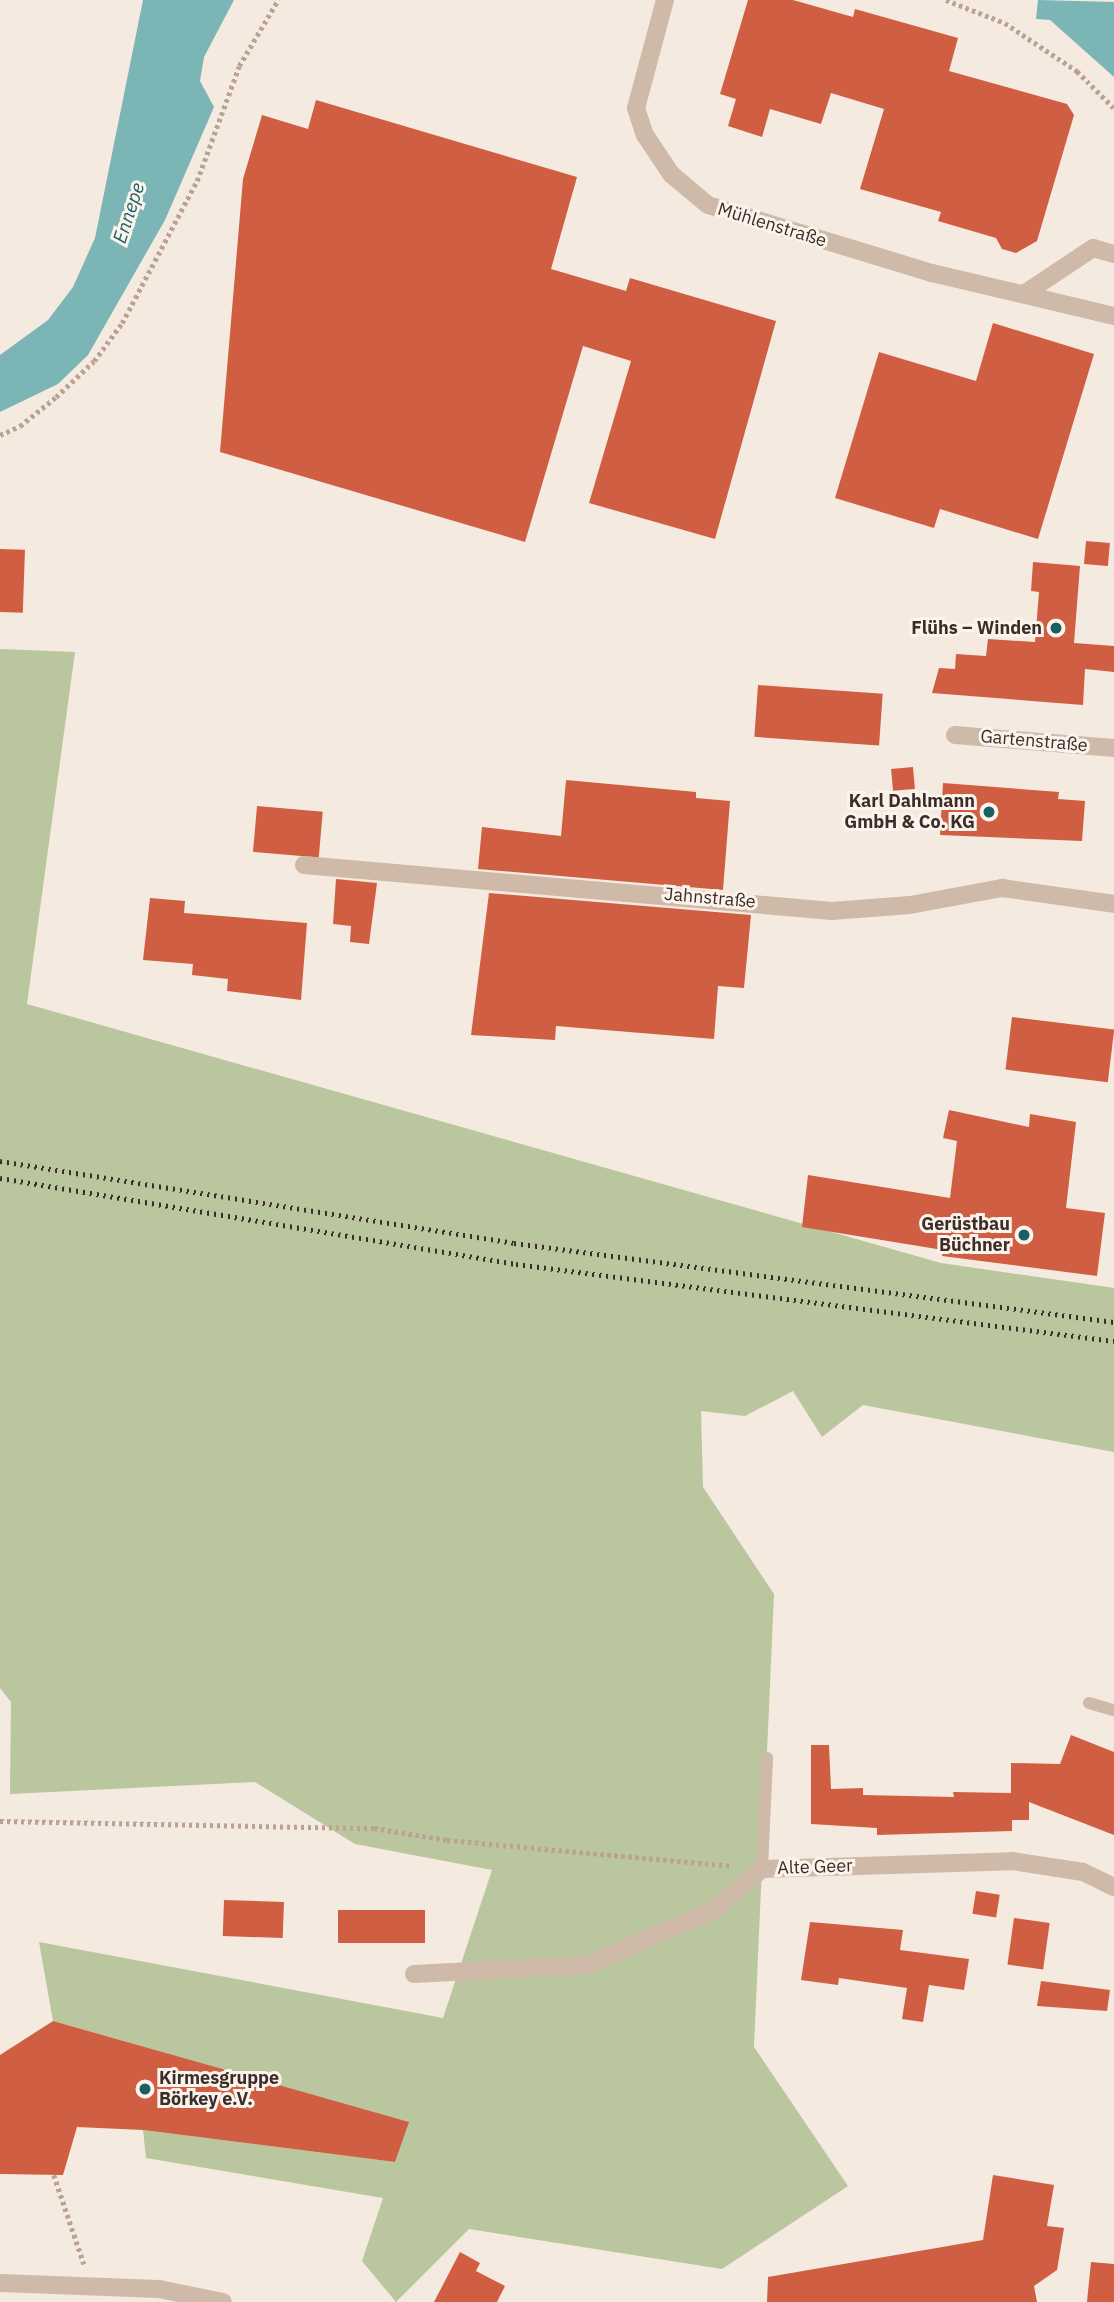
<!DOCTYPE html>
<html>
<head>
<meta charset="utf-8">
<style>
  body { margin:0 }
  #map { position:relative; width:1114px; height:2302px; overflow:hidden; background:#f5eadf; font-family:"IBM Plex Sans",sans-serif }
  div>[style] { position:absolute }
  .green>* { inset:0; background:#bac69d }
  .water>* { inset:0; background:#7bb5b5 }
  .building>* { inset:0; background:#d05e42; transform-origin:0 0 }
  .path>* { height:4.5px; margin-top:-2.25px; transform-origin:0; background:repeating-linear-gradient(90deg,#bba293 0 3.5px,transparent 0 7px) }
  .lane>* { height:12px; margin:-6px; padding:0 6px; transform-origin:6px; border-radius:6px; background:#cfb9a9 }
  .street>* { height:18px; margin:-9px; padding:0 9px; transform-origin:9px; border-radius:9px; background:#cfb9a9 }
  .rail>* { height:5px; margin-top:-2.5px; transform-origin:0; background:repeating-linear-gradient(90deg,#3b2e29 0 2px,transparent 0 7px) }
  .dots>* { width:19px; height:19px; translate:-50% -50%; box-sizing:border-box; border:4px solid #fcf4ec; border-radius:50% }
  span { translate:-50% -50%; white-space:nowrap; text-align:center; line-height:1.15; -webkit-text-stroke:6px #fcf4ec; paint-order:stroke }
  .street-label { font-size:18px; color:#3b2e29 }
  .poi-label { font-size:18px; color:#3b2e29; font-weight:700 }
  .right { translate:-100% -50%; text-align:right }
  .left { translate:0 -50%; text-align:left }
  .water-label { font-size:19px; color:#1b6061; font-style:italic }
</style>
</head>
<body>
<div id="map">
  <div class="green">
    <i style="clip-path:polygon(0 649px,75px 652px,27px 1004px,941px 1263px,1114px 1288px,1114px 1452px,863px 1405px,822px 1437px,793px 1391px,745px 1416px,701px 1411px,703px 1487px,774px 1594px,754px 2047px,848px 2186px,722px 2269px,469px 2229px,396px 2302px,362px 2261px,383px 2198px,146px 2158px,143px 2130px,395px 2162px,408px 2122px,53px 2021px,39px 1942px,443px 2018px,492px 1870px,355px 1844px,255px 1782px,10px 1794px,11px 1702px,0 1688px)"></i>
  </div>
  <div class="water">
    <i style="clip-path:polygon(143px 0,234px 0,204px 57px,200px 81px,214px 107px,165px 220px,88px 355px,58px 384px,0 412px,0 355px,48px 320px,73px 287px,95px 238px)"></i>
    <i style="clip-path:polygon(1038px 0,1114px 2px,1114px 77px,1050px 20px,1036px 19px)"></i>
  </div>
  <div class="building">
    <i style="clip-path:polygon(748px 0,793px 0,853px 17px,855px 9px,958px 38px,949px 71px,1067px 104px,1074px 115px,1037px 241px,1016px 253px,1002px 249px,996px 238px,938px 221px,941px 212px,860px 189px,884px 109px,831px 93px,821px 124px,770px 109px,762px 137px,728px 126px,736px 99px,720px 94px)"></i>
    <i style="clip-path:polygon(316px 100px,577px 177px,551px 269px,626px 291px,630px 278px,776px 321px,715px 539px,589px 503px,631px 361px,583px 346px,525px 542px,220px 452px,243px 179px,262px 115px,308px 129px)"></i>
    <i style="clip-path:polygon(993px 323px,1094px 354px,1038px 539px,940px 509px,934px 528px,835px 498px,879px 352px,976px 381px)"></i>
    <i style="left:1086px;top:541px;width:24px;height:23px;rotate:5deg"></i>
    <i style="left:0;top:549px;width:25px;height:63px;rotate:2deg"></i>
    <i style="clip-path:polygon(1033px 562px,1080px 566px,1074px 643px,1114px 646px,1114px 672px,1085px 669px,1083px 705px,932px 693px,939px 668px,955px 669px,956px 654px,986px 656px,988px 639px,1035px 642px,1039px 592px,1031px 591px)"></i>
    <i style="left:758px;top:685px;width:125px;height:52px;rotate:4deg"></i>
    <i style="left:913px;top:767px;width:22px;height:22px;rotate:85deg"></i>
    <i style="clip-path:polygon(566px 780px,696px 792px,696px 798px,730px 801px,723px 890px,478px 869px,482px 827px,561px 836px)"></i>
    <i style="clip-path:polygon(943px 783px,1059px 792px,1058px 799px,1085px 801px,1082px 841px,940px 835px)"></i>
    <i style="left:257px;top:806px;width:66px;height:46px;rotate:5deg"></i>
    <i style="clip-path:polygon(336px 879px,377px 883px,369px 944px,350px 942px,351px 926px,333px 924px)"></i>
    <i style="clip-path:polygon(489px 893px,751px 915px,744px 988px,718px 986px,714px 1039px,556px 1026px,555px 1040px,471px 1035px)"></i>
    <i style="clip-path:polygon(150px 898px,185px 901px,184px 913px,307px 923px,301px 1000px,227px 991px,228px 979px,192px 975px,193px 964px,143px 960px)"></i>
    <i style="left:1012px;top:1017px;width:103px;height:53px;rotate:7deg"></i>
    <i style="clip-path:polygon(949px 1110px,1029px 1127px,1030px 1114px,1076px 1122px,1066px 1208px,1105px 1213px,1097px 1276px,942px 1256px,943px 1250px,802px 1227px,808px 1175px,950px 1198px,957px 1141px,943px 1138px)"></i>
    <i style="clip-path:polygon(1071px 1735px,1114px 1752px,1114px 1835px,1029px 1802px,1029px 1820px,1012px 1820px,1012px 1831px,877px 1835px,877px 1828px,811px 1824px,811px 1745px,829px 1745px,831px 1789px,863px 1788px,863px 1795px,954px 1797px,953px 1792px,1011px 1793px,1011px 1763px,1060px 1764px)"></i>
    <i style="left:976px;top:1891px;width:24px;height:23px;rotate:9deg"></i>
    <i style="left:224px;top:1900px;width:60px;height:36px;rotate:2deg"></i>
    <i style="left:425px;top:1910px;width:33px;height:87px;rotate:90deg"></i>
    <i style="left:1014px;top:1918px;width:36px;height:47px;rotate:8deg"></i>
    <i style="clip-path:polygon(810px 1922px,903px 1930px,900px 1950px,969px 1959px,964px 1990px,929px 1985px,923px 2022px,902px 2019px,907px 1988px,839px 1978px,838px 1985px,801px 1980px)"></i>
    <i style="clip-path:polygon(1041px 1981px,1110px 1990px,1107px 2011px,1037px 2006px)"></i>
    <i style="clip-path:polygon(53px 2021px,409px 2122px,395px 2162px,143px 2130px,77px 2127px,63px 2175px,0 2174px,0 2055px)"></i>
    <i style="clip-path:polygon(993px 2175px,1054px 2185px,1047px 2226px,1064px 2228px,1057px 2270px,1034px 2286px,1037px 2302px,767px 2302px,768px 2277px,983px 2240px)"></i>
    <i style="clip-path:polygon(460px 2252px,480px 2263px,476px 2271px,505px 2286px,497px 2302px,434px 2302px)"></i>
    <i style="clip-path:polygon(1091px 2262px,1114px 2264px,1114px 2302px,1087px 2302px)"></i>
  </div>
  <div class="path">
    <i style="left:946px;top:0;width:63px;rotate:21.3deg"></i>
    <i style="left:1005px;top:23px;width:87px;rotate:33.7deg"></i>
    <i style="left:1077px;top:71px;width:52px;rotate:45deg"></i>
    <i style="left:0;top:435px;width:22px;rotate:-24deg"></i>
    <i style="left:20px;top:426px;width:46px;rotate:-38.9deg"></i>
    <i style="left:56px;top:397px;width:52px;rotate:-43.5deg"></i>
    <i style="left:94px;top:361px;width:47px;rotate:-53.6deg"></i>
    <i style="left:122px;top:323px;width:161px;rotate:-62.2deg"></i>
    <i style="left:197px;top:181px;width:122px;rotate:-69.9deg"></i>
    <i style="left:239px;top:66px;width:77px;rotate:-59.4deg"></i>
    <i style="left:0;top:1821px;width:374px;rotate:1.1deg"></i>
    <i style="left:374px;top:1828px;width:74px;rotate:9.3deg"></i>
    <i style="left:447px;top:1840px;width:286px;rotate:5.2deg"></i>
    <i style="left:54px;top:2175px;width:94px;rotate:71.4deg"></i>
  </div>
  <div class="lane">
    <i style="left:1089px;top:1703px;width:26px;rotate:16deg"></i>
    <i style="left:762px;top:1869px;width:111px;rotate:-87.4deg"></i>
  </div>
  <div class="street">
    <i style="left:665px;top:0;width:112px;rotate:105deg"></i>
    <i style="left:636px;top:108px;width:28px;rotate:72deg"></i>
    <i style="left:645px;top:135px;width:47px;rotate:56.3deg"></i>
    <i style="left:671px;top:174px;width:48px;rotate:40deg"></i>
    <i style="left:708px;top:205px;width:234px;rotate:16.9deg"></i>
    <i style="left:932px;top:273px;width:187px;rotate:13.3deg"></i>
    <i style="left:1024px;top:294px;width:83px;rotate:-33.7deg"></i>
    <i style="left:1093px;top:248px;width:22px;rotate:16deg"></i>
    <i style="left:955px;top:735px;width:160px;rotate:4.7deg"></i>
    <i style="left:304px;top:865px;width:530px;rotate:4.98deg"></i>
    <i style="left:832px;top:911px;width:78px;rotate:-4.4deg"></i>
    <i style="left:910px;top:905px;width:94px;rotate:-10.5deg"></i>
    <i style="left:1002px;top:888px;width:113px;rotate:8.1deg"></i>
    <i style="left:414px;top:1974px;width:173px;rotate:-3deg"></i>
    <i style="left:587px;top:1965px;width:138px;rotate:-23.4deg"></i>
    <i style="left:714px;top:1910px;width:63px;rotate:-40.5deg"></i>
    <i style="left:762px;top:1869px;width:250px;rotate:-1.8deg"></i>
    <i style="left:1012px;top:1861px;width:72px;rotate:8.8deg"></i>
    <i style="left:1083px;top:1872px;width:34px;rotate:26deg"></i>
    <i style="left:0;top:2283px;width:159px;rotate:2.2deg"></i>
    <i style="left:159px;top:2289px;width:65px;rotate:11.5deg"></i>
  </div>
  <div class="rail">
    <i style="left:0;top:1161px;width:520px;rotate:9.06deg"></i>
    <i style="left:514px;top:1243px;width:605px;rotate:7.5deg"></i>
    <i style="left:0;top:1178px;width:523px;rotate:9.46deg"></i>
    <i style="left:516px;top:1264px;width:603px;rotate:7.34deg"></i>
  </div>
  <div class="dots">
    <i style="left:1056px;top:628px;background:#1b6061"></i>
    <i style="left:989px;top:812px;background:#1b6061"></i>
    <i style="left:1024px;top:1235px;background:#1b6061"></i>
    <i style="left:145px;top:2089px;background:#1b6061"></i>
  </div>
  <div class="street-label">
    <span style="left:772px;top:225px;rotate:17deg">Mühlenstraße</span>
    <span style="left:1034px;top:741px;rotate:5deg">Gartenstraße</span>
    <span style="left:710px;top:898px;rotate:5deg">Jahnstraße</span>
    <span style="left:815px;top:1867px;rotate:-2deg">Alte Geer</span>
  </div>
  <div class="poi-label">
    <span class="right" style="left:1042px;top:628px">Flühs – Winden</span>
    <span class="right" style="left:975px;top:812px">Karl Dahlmann<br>GmbH &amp; Co. KG</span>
    <span class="right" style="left:1010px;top:1235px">Gerüstbau<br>Büchner</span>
    <span class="left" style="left:159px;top:2089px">Kirmesgruppe<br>Börkey e.V.</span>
  </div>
  <div class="water-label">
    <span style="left:129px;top:213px;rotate:-72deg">Ennepe</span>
  </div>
</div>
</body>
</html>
